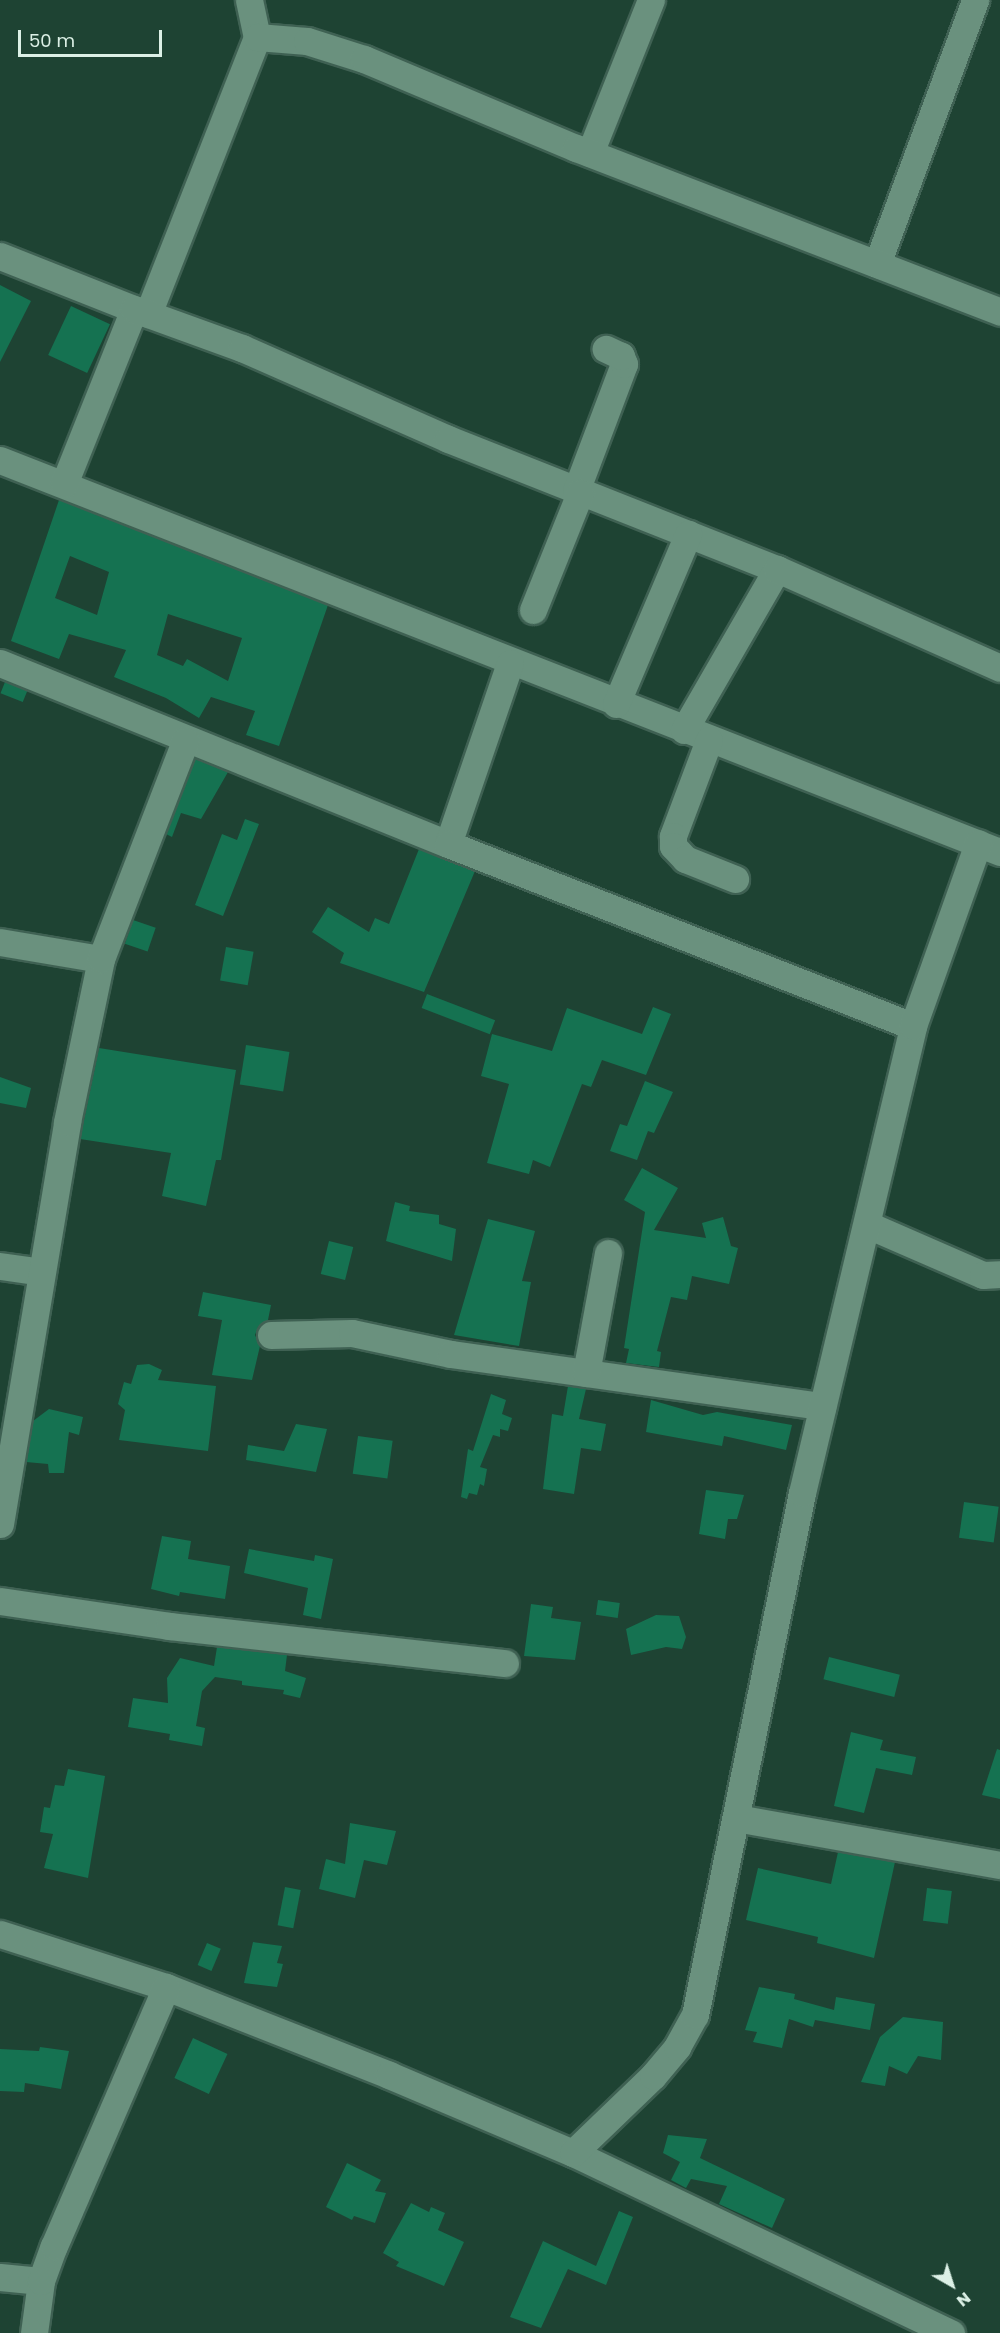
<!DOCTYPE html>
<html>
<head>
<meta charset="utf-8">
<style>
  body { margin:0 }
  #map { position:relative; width:1000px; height:2333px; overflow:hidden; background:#1e4333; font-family:Poppins,sans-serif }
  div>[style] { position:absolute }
  .building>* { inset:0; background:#157251; transform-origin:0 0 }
  .roads { filter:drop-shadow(2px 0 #3f6153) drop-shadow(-2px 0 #3f6153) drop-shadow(0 2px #3f6153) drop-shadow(0 -2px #3f6153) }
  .minor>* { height:27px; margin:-13.5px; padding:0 13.5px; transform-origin:13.5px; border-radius:13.5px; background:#6a917e }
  span { translate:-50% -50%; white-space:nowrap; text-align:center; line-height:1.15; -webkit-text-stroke:6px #1e4333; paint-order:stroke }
  .north { position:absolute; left:922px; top:2255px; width:60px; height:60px; -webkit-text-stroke:4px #1e4333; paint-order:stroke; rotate:141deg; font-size:16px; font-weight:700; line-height:24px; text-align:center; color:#dcf0e6 }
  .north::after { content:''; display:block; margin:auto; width:21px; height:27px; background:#dcf0e6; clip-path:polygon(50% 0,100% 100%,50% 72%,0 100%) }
  .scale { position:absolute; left:18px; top:30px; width:144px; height:27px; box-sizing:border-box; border:3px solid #dcf0e6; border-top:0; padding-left:8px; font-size:18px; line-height:21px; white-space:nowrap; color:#dcf0e6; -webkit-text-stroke:4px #1e4333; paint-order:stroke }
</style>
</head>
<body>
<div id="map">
  <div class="building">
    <i style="clip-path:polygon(0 285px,31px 301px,0 362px)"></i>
    <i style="left:71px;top:306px;width:43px;height:54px;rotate:25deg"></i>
    <i style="clip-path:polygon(evenodd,59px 500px,328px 605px,279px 746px,246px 735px,255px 711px,211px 697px,199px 718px,166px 698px,114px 677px,126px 650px,69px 634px,59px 659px,11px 641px,59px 500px,70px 556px,109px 572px,97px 615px,55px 598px,70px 556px,59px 500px,168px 614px,242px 638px,228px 681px,187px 659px,183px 666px,157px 655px,168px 614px)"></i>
    <i style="left:5px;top:682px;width:24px;height:12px;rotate:22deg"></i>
    <i style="clip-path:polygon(195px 759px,228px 772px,201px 819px,181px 813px,172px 837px,166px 834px)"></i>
    <i style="clip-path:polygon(245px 819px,259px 824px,223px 916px,195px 905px,222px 834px,237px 840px)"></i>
    <i style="clip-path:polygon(419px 849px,475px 871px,424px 992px,340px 963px,344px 953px,312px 932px,328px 907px,369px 932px,375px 918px,389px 924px)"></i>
    <i style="left:133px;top:920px;width:24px;height:25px;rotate:19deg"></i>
    <i style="left:226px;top:947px;width:28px;height:34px;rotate:10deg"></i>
    <i style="left:427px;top:994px;width:73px;height:15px;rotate:21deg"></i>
    <i style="clip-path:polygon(653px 1007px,671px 1014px,646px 1075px,602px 1060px,591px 1087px,582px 1084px,550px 1167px,533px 1160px,529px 1174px,487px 1163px,509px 1084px,481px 1076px,492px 1034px,552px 1051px,567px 1008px,642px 1034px)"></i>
    <i style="left:246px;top:1045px;width:44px;height:40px;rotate:9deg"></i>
    <i style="clip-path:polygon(99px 1048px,236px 1070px,221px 1160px,216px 1160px,206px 1206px,162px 1196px,171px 1153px,80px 1139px)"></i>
    <i style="clip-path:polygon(0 1077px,31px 1088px,26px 1108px,0 1103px)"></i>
    <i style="clip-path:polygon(645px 1081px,673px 1092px,654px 1133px,648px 1131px,637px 1160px,610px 1151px,620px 1124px,627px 1126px)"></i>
    <i style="clip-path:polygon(642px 1168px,678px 1188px,654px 1230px,706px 1238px,702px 1223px,723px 1217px,731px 1246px,738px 1248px,729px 1284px,692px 1276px,687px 1300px,671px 1297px,657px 1351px,661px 1352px,659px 1367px,626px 1363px,629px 1349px,624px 1348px,645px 1212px,624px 1200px)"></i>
    <i style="clip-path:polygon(395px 1202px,410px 1206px,409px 1211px,439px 1215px,439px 1224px,456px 1229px,452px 1261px,386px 1241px)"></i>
    <i style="clip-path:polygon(488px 1219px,535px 1231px,522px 1281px,531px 1282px,519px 1346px,454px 1335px)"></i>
    <i style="left:329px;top:1241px;width:25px;height:34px;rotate:14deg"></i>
    <i style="clip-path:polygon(203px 1292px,271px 1305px,268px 1320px,258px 1327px,255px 1335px,260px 1346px,252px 1380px,212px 1375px,222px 1320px,198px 1316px)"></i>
    <i style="clip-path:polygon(149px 1364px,162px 1370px,158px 1380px,216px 1386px,208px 1451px,119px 1440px,125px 1410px,118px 1404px,124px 1382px,131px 1384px,137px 1365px)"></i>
    <i style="clip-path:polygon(568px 1386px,586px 1389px,579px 1419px,606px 1424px,601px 1451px,581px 1448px,574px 1494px,543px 1489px,552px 1414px,563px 1416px)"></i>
    <i style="clip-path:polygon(491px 1394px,506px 1400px,502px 1414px,512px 1418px,508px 1431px,500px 1429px,500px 1437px,493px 1435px,480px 1467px,487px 1469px,484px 1486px,480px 1484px,477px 1495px,469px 1493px,467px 1499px,461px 1497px,468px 1449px,473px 1451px)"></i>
    <i style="clip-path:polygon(651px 1400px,703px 1415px,717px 1412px,792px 1425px,786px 1450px,724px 1436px,722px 1446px,646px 1432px)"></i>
    <i style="clip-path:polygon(49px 1409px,83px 1417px,79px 1435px,69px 1432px,64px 1473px,49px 1473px,48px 1464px,26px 1462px,33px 1421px)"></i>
    <i style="clip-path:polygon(296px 1424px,327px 1429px,316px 1472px,246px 1460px,248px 1445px,284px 1451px)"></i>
    <i style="left:358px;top:1436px;width:35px;height:38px;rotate:8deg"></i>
    <i style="clip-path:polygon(706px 1490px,744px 1495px,737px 1519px,728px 1519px,725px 1539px,699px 1534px)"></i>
    <i style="left:964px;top:1502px;width:35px;height:36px;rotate:8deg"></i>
    <i style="clip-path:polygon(162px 1536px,191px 1541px,188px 1559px,230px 1566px,225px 1599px,180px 1592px,179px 1596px,151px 1589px)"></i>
    <i style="clip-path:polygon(249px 1549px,314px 1561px,315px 1555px,333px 1559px,321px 1619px,303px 1615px,308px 1588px,244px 1573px)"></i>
    <i style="left:598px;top:1600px;width:22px;height:15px;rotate:8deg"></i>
    <i style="clip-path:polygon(531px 1604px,553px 1607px,551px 1618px,581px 1622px,575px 1660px,524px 1656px)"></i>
    <i style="clip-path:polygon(656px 1615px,679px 1616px,686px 1637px,682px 1649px,666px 1647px,631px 1655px,626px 1629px)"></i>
    <i style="clip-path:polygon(217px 1647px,287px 1655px,285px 1671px,306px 1678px,300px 1698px,283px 1694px,284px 1690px,242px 1685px,242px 1681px,215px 1677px,202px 1691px,196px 1726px,205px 1728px,202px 1746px,169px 1740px,170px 1734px,128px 1727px,133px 1698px,168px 1703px,167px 1678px,180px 1658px,214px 1666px)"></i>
    <i style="left:829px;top:1657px;width:73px;height:23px;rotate:14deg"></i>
    <i style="clip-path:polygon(851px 1732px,883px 1740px,880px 1750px,916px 1757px,912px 1775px,876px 1768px,864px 1813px,834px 1806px)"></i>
    <i style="clip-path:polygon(997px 1749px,1000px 1750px,1000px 1799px,982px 1795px)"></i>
    <i style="clip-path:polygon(68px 1769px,105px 1776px,88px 1878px,44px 1868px,53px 1834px,40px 1832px,44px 1807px,50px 1808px,55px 1785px,64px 1786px)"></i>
    <i style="clip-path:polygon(350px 1823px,396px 1831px,387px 1865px,364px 1860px,355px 1898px,319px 1889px,326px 1859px,345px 1864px)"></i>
    <i style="clip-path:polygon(838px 1852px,895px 1862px,874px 1958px,817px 1943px,818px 1937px,746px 1920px,758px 1868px,831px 1884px)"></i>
    <i style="left:285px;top:1887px;width:16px;height:39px;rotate:11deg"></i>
    <i style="left:927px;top:1888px;width:25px;height:33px;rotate:7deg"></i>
    <i style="clip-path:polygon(253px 1942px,282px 1946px,277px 1963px,283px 1964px,277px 1987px,244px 1983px)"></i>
    <i style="left:207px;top:1943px;width:15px;height:24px;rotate:23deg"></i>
    <i style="clip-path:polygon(759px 1987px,795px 1994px,794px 1999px,834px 2010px,836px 1997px,875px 2004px,870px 2030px,815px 2020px,813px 2027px,789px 2019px,782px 2048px,753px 2042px,757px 2032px,745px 2030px)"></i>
    <i style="clip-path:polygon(903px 2017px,943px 2022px,941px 2060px,918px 2056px,907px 2074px,889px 2066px,885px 2086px,861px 2082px,880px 2037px)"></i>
    <i style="left:193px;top:2038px;width:38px;height:44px;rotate:25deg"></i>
    <i style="clip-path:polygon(40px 2047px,69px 2051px,61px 2089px,25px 2083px,24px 2092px,0 2091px,0 2049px,39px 2051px)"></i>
    <i style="clip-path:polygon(668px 2135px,707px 2139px,700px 2158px,785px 2199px,772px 2228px,719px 2204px,727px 2186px,691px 2179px,686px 2188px,671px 2180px,680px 2162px,663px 2153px)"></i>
    <i style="clip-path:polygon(347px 2163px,381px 2180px,375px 2191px,386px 2193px,375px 2223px,354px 2216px,352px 2220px,326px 2207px)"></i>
    <i style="clip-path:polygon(411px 2203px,429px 2212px,431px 2207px,445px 2213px,438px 2230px,464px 2242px,444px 2286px,396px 2266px,399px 2262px,383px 2253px)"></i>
    <i style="clip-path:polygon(619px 2211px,633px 2217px,606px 2285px,568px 2269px,541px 2328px,510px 2317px,543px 2241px,596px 2266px)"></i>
  </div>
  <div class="roads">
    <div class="minor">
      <i style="left:249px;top:0;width:38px;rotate:78deg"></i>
      <i style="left:590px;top:153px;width:165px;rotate:-68.3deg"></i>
      <i style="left:0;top:256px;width:144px;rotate:21.6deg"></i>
      <i style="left:877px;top:264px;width:282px;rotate:-69.6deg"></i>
      <i style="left:148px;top:314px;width:298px;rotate:-68.5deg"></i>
      <i style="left:257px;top:37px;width:50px;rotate:4.6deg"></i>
      <i style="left:307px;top:41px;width:60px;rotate:17.5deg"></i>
      <i style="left:364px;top:59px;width:230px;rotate:22.8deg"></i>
      <i style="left:576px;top:148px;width:455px;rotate:21.1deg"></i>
      <i style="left:0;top:460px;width:1074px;rotate:21.41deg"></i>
      <i style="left:64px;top:484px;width:188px;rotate:-68.2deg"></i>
      <i style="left:134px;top:309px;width:115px;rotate:19.9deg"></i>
      <i style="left:242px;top:348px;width:225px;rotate:23.8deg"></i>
      <i style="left:448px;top:439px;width:354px;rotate:21.6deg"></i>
      <i style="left:576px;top:491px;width:136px;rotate:-69.3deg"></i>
      <i style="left:624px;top:364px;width:9px;rotate:-111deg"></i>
      <i style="left:621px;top:356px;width:17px;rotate:-155deg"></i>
      <i style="left:533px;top:610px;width:126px;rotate:-68.1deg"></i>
      <i style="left:0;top:663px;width:483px;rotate:22deg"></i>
      <i style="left:510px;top:663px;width:191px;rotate:108.9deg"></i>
      <i style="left:448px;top:844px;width:499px;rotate:21.4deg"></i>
      <i style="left:616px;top:704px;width:185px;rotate:-67deg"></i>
      <i style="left:684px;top:730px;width:186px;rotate:-60deg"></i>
      <i style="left:777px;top:569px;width:244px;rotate:23.9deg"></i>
      <i style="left:709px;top:740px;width:103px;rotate:110.6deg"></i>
      <i style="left:673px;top:836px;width:10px;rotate:90deg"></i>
      <i style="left:673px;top:846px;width:18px;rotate:47deg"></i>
      <i style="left:685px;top:859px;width:54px;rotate:21.8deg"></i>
      <i style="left:0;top:942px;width:102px;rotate:9.6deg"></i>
      <i style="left:868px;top:1225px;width:125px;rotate:23.5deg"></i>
      <i style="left:983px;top:1275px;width:17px;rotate:-3deg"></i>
      <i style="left:0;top:1266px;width:42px;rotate:8.1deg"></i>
      <i style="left:271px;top:1335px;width:81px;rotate:-1.4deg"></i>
      <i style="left:352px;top:1333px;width:101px;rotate:12deg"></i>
      <i style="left:451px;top:1354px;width:375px;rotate:8deg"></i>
      <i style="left:586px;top:1373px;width:122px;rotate:-79.6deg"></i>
      <i style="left:0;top:1524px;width:408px;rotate:-80.5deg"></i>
      <i style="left:67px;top:1122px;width:167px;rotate:-78.2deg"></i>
      <i style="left:101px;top:959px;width:234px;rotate:-68.9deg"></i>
      <i style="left:0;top:1601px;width:171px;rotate:8.4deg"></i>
      <i style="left:169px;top:1626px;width:338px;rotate:6.3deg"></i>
      <i style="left:736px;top:1818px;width:268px;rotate:10.1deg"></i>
      <i style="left:0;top:1934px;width:174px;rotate:17.7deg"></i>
      <i style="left:166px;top:1987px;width:240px;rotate:21.5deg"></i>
      <i style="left:389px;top:2075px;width:200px;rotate:23deg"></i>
      <i style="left:573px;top:2153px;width:419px;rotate:25.5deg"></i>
      <i style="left:573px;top:2153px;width:111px;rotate:-43.9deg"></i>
      <i style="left:653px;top:2076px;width:38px;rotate:-50deg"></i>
      <i style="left:677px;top:2047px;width:37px;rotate:-61deg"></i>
      <i style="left:695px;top:2015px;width:533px;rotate:-78.42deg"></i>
      <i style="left:802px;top:1493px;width:480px;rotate:-76.6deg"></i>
      <i style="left:913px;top:1026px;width:194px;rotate:-70.4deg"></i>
      <i style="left:0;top:2277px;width:41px;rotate:5.6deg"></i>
      <i style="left:34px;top:2333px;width:52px;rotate:-82.3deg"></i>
      <i style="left:41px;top:2281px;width:37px;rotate:-70deg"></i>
      <i style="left:54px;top:2246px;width:282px;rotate:-66.6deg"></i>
    </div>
  </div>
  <div class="north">N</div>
  <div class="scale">50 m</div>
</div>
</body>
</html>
